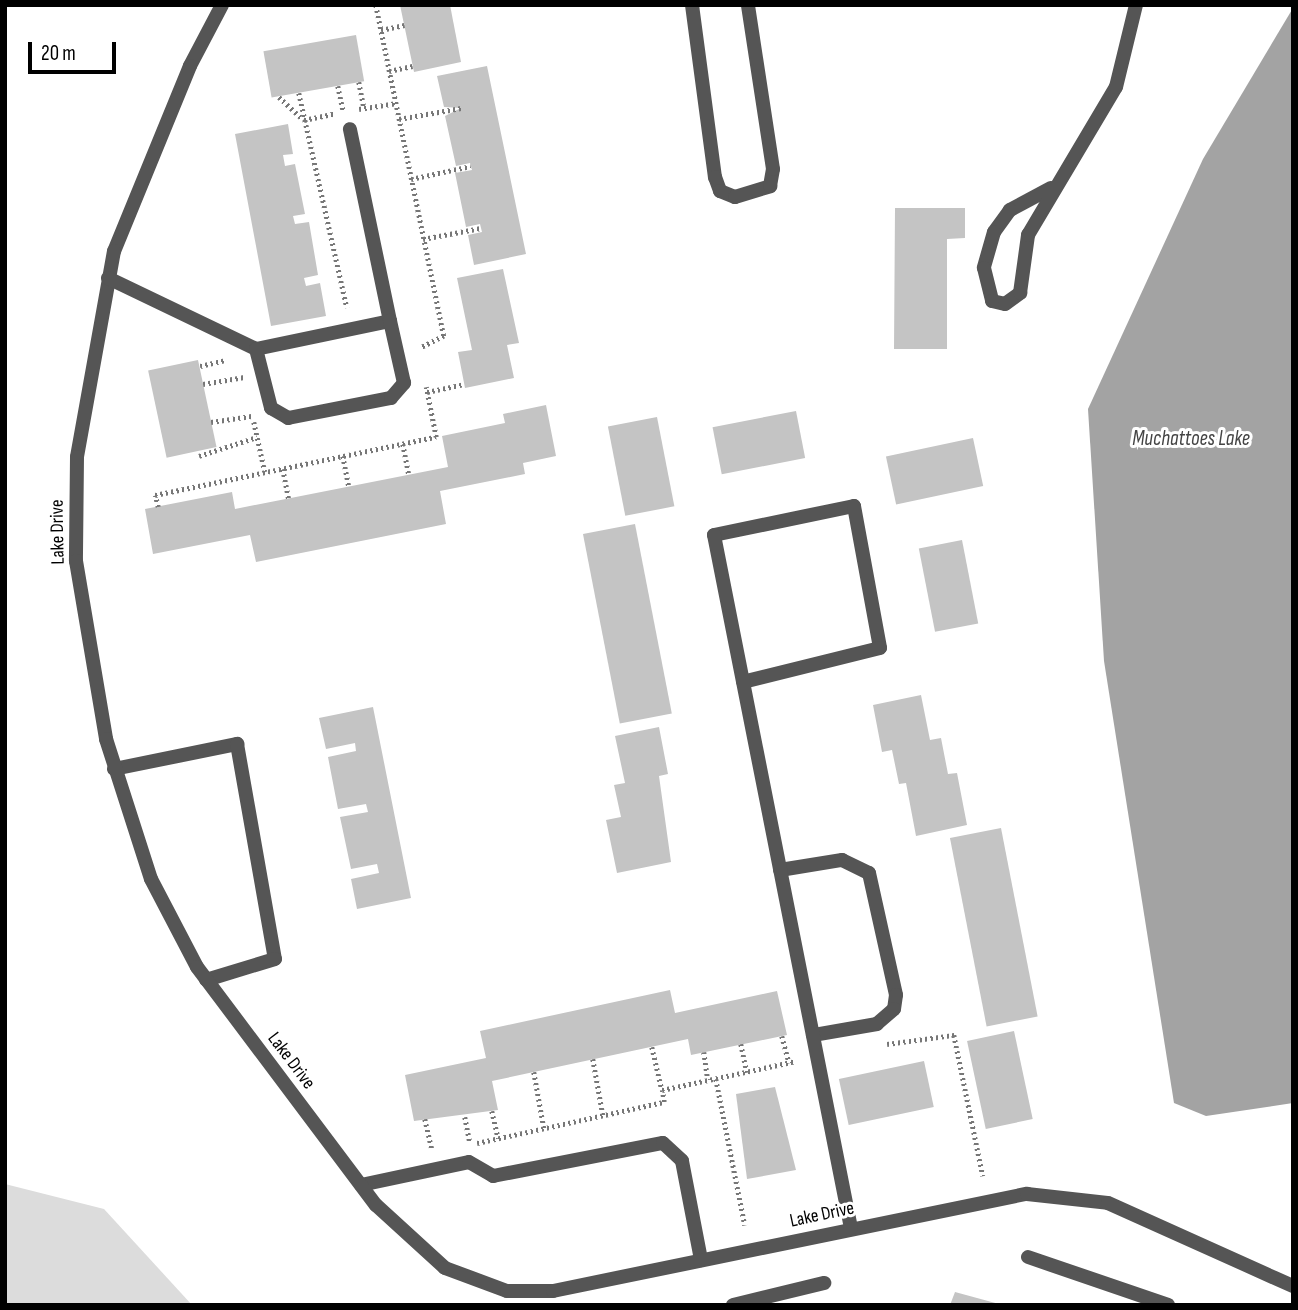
<!DOCTYPE html>
<html>
<head>
<meta charset="utf-8">
<style>
  body { margin:0 }
  #map { position:relative; width:1298px; height:1310px; overflow:hidden; background:#fff; font-family:"Sofia Sans Condensed",sans-serif }
  div>[style] { position:absolute }
  .green>* { inset:0; background:#dcdcdc }
  .water>* { inset:0; background:#a3a3a3 }
  .building>* { inset:0; background:#c4c4c4; transform-origin:0 0 }
  .path>* { height:4.5px; margin-top:-2.25px; transform-origin:0; background:repeating-linear-gradient(90deg,#777 0 2px,transparent 0 5.5px) }
  .lane>* { height:14px; margin:-7px; padding:0 7px; transform-origin:7px; border-radius:7px; background:#555 }
  .street>* { height:14px; margin:-7px; padding:0 7px; transform-origin:7px; border-radius:7px; background:#555 }
  span { translate:-50% -50%; white-space:nowrap; text-align:center; line-height:1.15; -webkit-text-stroke:6px #fff; paint-order:stroke }
  .street-label { font-size:19px; color:#000 }
  .water-label { font-size:21px; color:#444; font-style:italic }
  .frame { position:absolute; inset:0; border:7px solid #000; pointer-events:none }
  .scale { position:absolute; left:28px; top:42px; width:88px; height:32px; box-sizing:border-box; border:4px solid #000; border-top:0; padding-left:9px; font-size:21px; line-height:24px; white-space:nowrap; color:#000; -webkit-text-stroke:5px #fff; paint-order:stroke }
</style>
</head>
<body>
<div id="map">
  <div class="green">
    <i style="clip-path:polygon(5px 1184px,104px 1209px,192px 1305px,5px 1305px)"></i>
  </div>
  <div class="water">
    <i style="clip-path:polygon(1293px 8px,1293px 1103px,1206px 1116px,1174px 1103px,1104px 661px,1088px 409px,1203px 159px)"></i>
  </div>
  <div class="building">
    <i style="clip-path:polygon(400px 5px,450px 5px,461px 62px,414px 72px)"></i>
    <i style="left:356px;top:35px;width:47px;height:94px;rotate:80deg"></i>
    <i style="clip-path:polygon(487px 66px,526px 254px,474px 265px,468px 235px,482px 232px,480px 224px,466px 227px,455px 173px,472px 170px,470px 163px,456px 166px,445px 116px,461px 108px,444px 107px,437px 76px)"></i>
    <i style="clip-path:polygon(288px 124px,293px 154px,283px 155px,285px 166px,295px 164px,305px 214px,293px 216px,295px 224px,309px 222px,318px 275px,304px 278px,306px 286px,320px 283px,326px 316px,271px 326px,235px 134px)"></i>
    <i style="clip-path:polygon(895px 208px,965px 208px,965px 238px,947px 239px,947px 349px,894px 349px)"></i>
    <i style="clip-path:polygon(503px 269px,519px 343px,507px 345px,514px 378px,465px 388px,458px 352px,472px 350px,457px 278px)"></i>
    <i style="left:198px;top:360px;width:89px;height:51px;rotate:78deg"></i>
    <i style="clip-path:polygon(546px 405px,556px 456px,523px 463px,525px 474px,440px 491px,446px 524px,256px 562px,250px 535px,153px 554px,145px 509px,232px 492px,235px 509px,448px 467px,442px 436px,505px 423px,503px 414px)"></i>
    <i style="left:796px;top:411px;width:48px;height:85px;rotate:79deg"></i>
    <i style="left:657px;top:417px;width:91px;height:50px;rotate:79deg"></i>
    <i style="left:973px;top:438px;width:49px;height:89px;rotate:78deg"></i>
    <i style="left:635px;top:524px;width:193px;height:53px;rotate:79deg"></i>
    <i style="left:962px;top:540px;width:85px;height:44px;rotate:79deg"></i>
    <i style="clip-path:polygon(921px 695px,930px 740px,941px 738px,948px 774px,957px 773px,967px 825px,916px 836px,906px 783px,899px 784px,892px 750px,882px 752px,873px 705px)"></i>
    <i style="clip-path:polygon(373px 707px,411px 898px,357px 909px,351px 879px,379px 873px,377px 864px,351px 869px,340px 817px,368px 812px,366px 804px,338px 809px,328px 757px,356px 751px,355px 743px,326px 749px,319px 718px)"></i>
    <i style="clip-path:polygon(659px 727px,668px 774px,659px 776px,671px 862px,617px 873px,606px 820px,621px 817px,614px 785px,625px 783px,615px 736px)"></i>
    <i style="left:1001px;top:828px;width:192px;height:52px;rotate:79deg"></i>
    <i style="clip-path:polygon(670px 990px,675px 1013px,777px 991px,787px 1035px,691px 1055px,688px 1039px,492px 1081px,498px 1110px,414px 1121px,405px 1075px,486px 1058px,480px 1031px)"></i>
    <i style="left:1014px;top:1031px;width:90px;height:48px;rotate:78deg"></i>
    <i style="left:924px;top:1061px;width:47px;height:87px;rotate:78deg"></i>
    <i style="clip-path:polygon(775px 1087px,796px 1170px,747px 1179px,736px 1094px)"></i>
    <i style="clip-path:polygon(955px 1292px,999px 1304px,999px 1305px,950px 1305px)"></i>
  </div>
  <div class="path">
    <i style="left:376px;top:5px;width:338px;rotate:78.4deg"></i>
    <i style="left:444px;top:336px;width:27px;rotate:153deg"></i>
    <i style="left:381px;top:30px;width:24px;rotate:-12deg"></i>
    <i style="left:389px;top:71px;width:24px;rotate:-12deg"></i>
    <i style="left:359px;top:82px;width:26px;rotate:79deg"></i>
    <i style="left:338px;top:86px;width:25px;rotate:78deg"></i>
    <i style="left:299px;top:93px;width:220px;rotate:77.4deg"></i>
    <i style="left:279px;top:97px;width:33px;rotate:43deg"></i>
    <i style="left:359px;top:109px;width:37px;rotate:-9deg"></i>
    <i style="left:399px;top:119px;width:63px;rotate:-10.1deg"></i>
    <i style="left:304px;top:120px;width:30px;rotate:-12deg"></i>
    <i style="left:411px;top:179px;width:61px;rotate:-12.2deg"></i>
    <i style="left:423px;top:239px;width:59px;rotate:-10.7deg"></i>
    <i style="left:200px;top:366px;width:27px;rotate:-13deg"></i>
    <i style="left:203px;top:384px;width:42px;rotate:-9.7deg"></i>
    <i style="left:427px;top:392px;width:38px;rotate:-12deg"></i>
    <i style="left:211px;top:422px;width:41px;rotate:-8.3deg"></i>
    <i style="left:254px;top:422px;width:51px;rotate:77.6deg"></i>
    <i style="left:403px;top:444px;width:31px;rotate:79deg"></i>
    <i style="left:199px;top:456px;width:61px;rotate:-18.1deg"></i>
    <i style="left:343px;top:456px;width:32px;rotate:79deg"></i>
    <i style="left:283px;top:469px;width:31px;rotate:79deg"></i>
    <i style="left:158px;top:507px;width:12px;rotate:-104deg"></i>
    <i style="left:155px;top:495px;width:287px;rotate:-11.7deg"></i>
    <i style="left:436px;top:437px;width:51px;rotate:-101.3deg"></i>
    <i style="left:782px;top:1036px;width:28px;rotate:75deg"></i>
    <i style="left:741px;top:1044px;width:29px;rotate:78deg"></i>
    <i style="left:887px;top:1044px;width:68px;rotate:-7.7deg"></i>
    <i style="left:954px;top:1035px;width:144px;rotate:78.4deg"></i>
    <i style="left:652px;top:1047px;width:44px;rotate:76.9deg"></i>
    <i style="left:704px;top:1052px;width:28px;rotate:82deg"></i>
    <i style="left:593px;top:1059px;width:57px;rotate:79.9deg"></i>
    <i style="left:534px;top:1072px;width:57px;rotate:79.9deg"></i>
    <i style="left:716px;top:1079px;width:149px;rotate:78.8deg"></i>
    <i style="left:492px;top:1111px;width:28px;rotate:77deg"></i>
    <i style="left:465px;top:1117px;width:26px;rotate:79deg"></i>
    <i style="left:425px;top:1119px;width:31px;rotate:77deg"></i>
    <i style="left:477px;top:1143px;width:191px;rotate:-12.4deg"></i>
    <i style="left:664px;top:1102px;width:12px;rotate:-99deg"></i>
    <i style="left:662px;top:1090px;width:137px;rotate:-12.2deg"></i>
  </div>
  <div class="lane">
    <i style="left:692px;top:5px;width:174px;rotate:82.4deg"></i>
    <i style="left:715px;top:177px;width:15px;rotate:70deg"></i>
    <i style="left:720px;top:191px;width:16px;rotate:22deg"></i>
    <i style="left:735px;top:197px;width:37px;rotate:-17deg"></i>
    <i style="left:770px;top:186px;width:17px;rotate:-80deg"></i>
    <i style="left:773px;top:169px;width:166px;rotate:-98.7deg"></i>
    <i style="left:1051px;top:188px;width:47px;rotate:151.8deg"></i>
    <i style="left:1010px;top:210px;width:27px;rotate:126deg"></i>
    <i style="left:994px;top:232px;width:37px;rotate:106deg"></i>
    <i style="left:984px;top:268px;width:34px;rotate:76deg"></i>
    <i style="left:992px;top:301px;width:13px;rotate:13deg"></i>
    <i style="left:1005px;top:304px;width:19px;rotate:-36deg"></i>
    <i style="left:1020px;top:293px;width:59px;rotate:-82.1deg"></i>
    <i style="left:1028px;top:235px;width:172px;rotate:-59.3deg"></i>
    <i style="left:1116px;top:87px;width:84px;rotate:-76.3deg"></i>
    <i style="left:714px;top:535px;width:143px;rotate:-11.7deg"></i>
    <i style="left:854px;top:506px;width:144px;rotate:79.6deg"></i>
    <i style="left:880px;top:648px;width:141px;rotate:166.1deg"></i>
    <i style="left:114px;top:769px;width:126px;rotate:-11.5deg"></i>
    <i style="left:237px;top:744px;width:218px;rotate:80deg"></i>
    <i style="left:275px;top:959px;width:72px;rotate:163.1deg"></i>
    <i style="left:780px;top:870px;width:63px;rotate:-9.2deg"></i>
    <i style="left:842px;top:860px;width:30px;rotate:26deg"></i>
    <i style="left:869px;top:873px;width:125px;rotate:77.5deg"></i>
    <i style="left:896px;top:995px;width:14px;rotate:98deg"></i>
    <i style="left:894px;top:1009px;width:23px;rotate:139deg"></i>
    <i style="left:877px;top:1024px;width:65px;rotate:170.2deg"></i>
    <i style="left:361px;top:1185px;width:110px;rotate:-12deg"></i>
    <i style="left:469px;top:1162px;width:28px;rotate:30deg"></i>
    <i style="left:493px;top:1176px;width:173px;rotate:-11deg"></i>
    <i style="left:663px;top:1143px;width:26px;rotate:43deg"></i>
    <i style="left:682px;top:1161px;width:101px;rotate:79.1deg"></i>
    <i style="left:1028px;top:1257px;width:148px;rotate:18.9deg"></i>
    <i style="left:733px;top:1305px;width:94px;rotate:-13.6deg"></i>
  </div>
  <div class="street">
    <i style="left:222px;top:5px;width:69px;rotate:117.7deg"></i>
    <i style="left:190px;top:66px;width:200px;rotate:112.3deg"></i>
    <i style="left:114px;top:251px;width:209px;rotate:100.2deg"></i>
    <i style="left:77px;top:457px;width:104px;rotate:90.6deg"></i>
    <i style="left:76px;top:561px;width:181px;rotate:80.4deg"></i>
    <i style="left:106px;top:739px;width:147px;rotate:72.2deg"></i>
    <i style="left:151px;top:879px;width:99px;rotate:62.4deg"></i>
    <i style="left:197px;top:967px;width:298px;rotate:53.1deg"></i>
    <i style="left:376px;top:1205px;width:93px;rotate:42.4deg"></i>
    <i style="left:445px;top:1268px;width:66px;rotate:20.4deg"></i>
    <i style="left:507px;top:1291px;width:46px"></i>
    <i style="left:553px;top:1291px;width:484px;rotate:-11.6deg"></i>
    <i style="left:1027px;top:1194px;width:81px;rotate:6.3deg"></i>
    <i style="left:1108px;top:1203px;width:203px;rotate:24.2deg"></i>
    <i style="left:108px;top:278px;width:164px;rotate:25.6deg"></i>
    <i style="left:256px;top:349px;width:137px;rotate:-11.8deg"></i>
    <i style="left:390px;top:321px;width:196px;rotate:-101.8deg"></i>
    <i style="left:256px;top:349px;width:61px;rotate:75.7deg"></i>
    <i style="left:271px;top:408px;width:20px;rotate:30deg"></i>
    <i style="left:288px;top:418px;width:105px;rotate:-11deg"></i>
    <i style="left:391px;top:398px;width:20px;rotate:-49deg"></i>
    <i style="left:404px;top:383px;width:64px;rotate:-102.7deg"></i>
    <i style="left:714px;top:535px;width:706px;rotate:78.82deg"></i>
  </div>
  <div class="street-label">
    <span style="left:58px;top:532px;rotate:-91deg">Lake Drive</span>
    <span style="left:291px;top:1061px;rotate:53deg">Lake Drive</span>
    <span style="left:822px;top:1215px;rotate:-12deg">Lake Drive</span>
  </div>
  <div class="water-label">
    <span style="left:1191px;top:439px">Muchattoes Lake</span>
  </div>
  <div class="frame"></div>
  <div class="scale">20 m</div>
</div>
</body>
</html>
